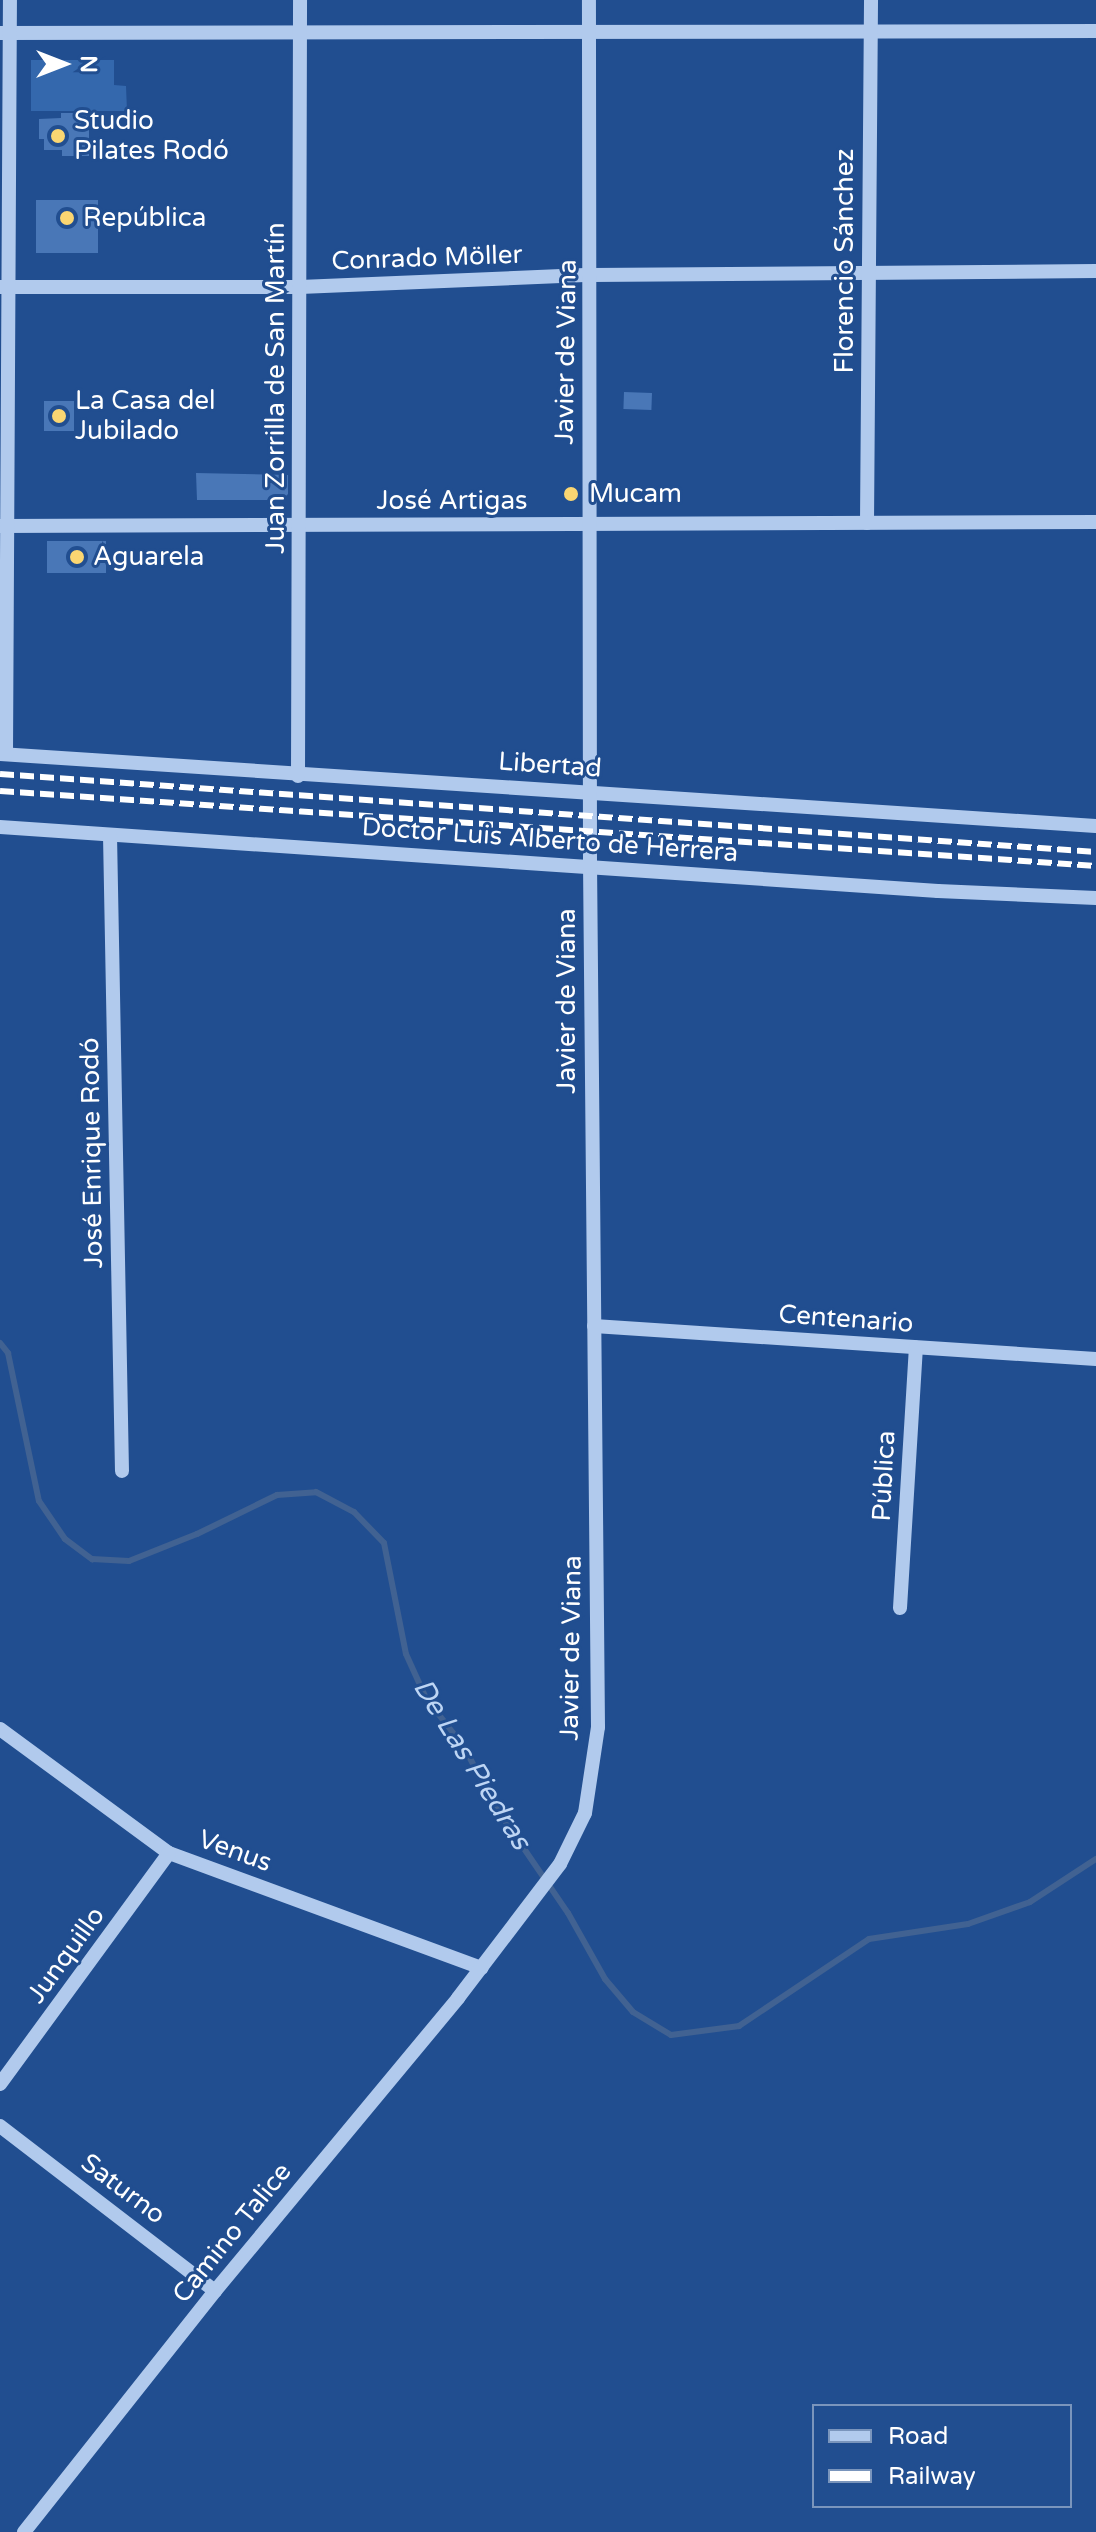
<!DOCTYPE html>
<html>
<head>
<meta charset="utf-8">
<style>
  body { margin:0 }
  #map { position:relative; width:1096px; height:2532px; overflow:hidden; background:#214e90; font-family:"Varela Round",sans-serif }
  div>[style] { position:absolute }
  .green>* { inset:0; background:#3468ad }
  .stream>* { height:6px; margin:-3px; padding:0 3px; transform-origin:3px; border-radius:3px; background:#416292 }
  .building>* { inset:0; background:#4977b7; transform-origin:0 0 }
  .minor>* { height:14px; margin:-7px; padding:0 7px; transform-origin:7px; border-radius:7px; background:#b1caed }
  .rail>* { height:6px; margin-top:-3px; transform-origin:0; background:repeating-linear-gradient(90deg,#fff 0 14px,transparent 0 20px) }
  .dots>* { width:22px; height:22px; translate:-50% -50%; box-sizing:border-box; border:4px solid #214e90; border-radius:50% }
  span { translate:-50% -50%; white-space:nowrap; text-align:center; line-height:1.15; -webkit-text-stroke:6px #214e90; paint-order:stroke }
  .poi-label { font-size:26px; color:#fff }
  .left { translate:0 -50%; text-align:left }
  .street-label { font-size:26px; color:#fff }
  .water-label { font-size:28px; color:#bdd5f4; font-style:italic }
  .legend { position:absolute; left:812px; top:2404px; width:260px; height:104px; box-sizing:border-box; background:#214e90; border:2px solid #7a95bc; margin:0; padding:10px 14px; list-style:none; font-size:24px; color:#fff }
  .legend li { display:flex; align-items:center; gap:16px; height:40px }
  .legend b { width:40px; border:2px solid #7a95bc }
  .north { position:absolute; left:24px; top:24px; width:80px; height:80px; -webkit-text-stroke:6px #214e90; paint-order:stroke; rotate:90deg; font-size:22px; font-weight:700; line-height:32px; text-align:center; color:#fff }
  .north::after { content:''; display:block; margin:auto; width:28px; height:36px; background:#fff; clip-path:polygon(50% 0,100% 100%,50% 72%,0 100%) }
</style>
</head>
<body>
<div id="map">
  <div class="green">
    <i style="clip-path:polygon(31px 60px,114px 60px,114px 85px,126px 86px,127px 111px,31px 111px)"></i>
  </div>
  <div class="stream">
    <i style="left:0;top:1343px;width:13px;rotate:51deg"></i>
    <i style="left:8px;top:1353px;width:151px;rotate:78.2deg"></i>
    <i style="left:39px;top:1501px;width:46px;rotate:55.6deg"></i>
    <i style="left:65px;top:1539px;width:34px;rotate:37deg"></i>
    <i style="left:92px;top:1559px;width:37px;rotate:3deg"></i>
    <i style="left:129px;top:1561px;width:73px;rotate:-21.7deg"></i>
    <i style="left:197px;top:1534px;width:89px;rotate:-26deg"></i>
    <i style="left:277px;top:1495px;width:39px;rotate:-4deg"></i>
    <i style="left:316px;top:1492px;width:43px;rotate:27.8deg"></i>
    <i style="left:354px;top:1512px;width:43px;rotate:45.9deg"></i>
    <i style="left:384px;top:1543px;width:113px;rotate:78.8deg"></i>
    <i style="left:406px;top:1654px;width:48px;rotate:65.6deg"></i>
    <i style="left:426px;top:1698px;width:62px;rotate:52.2deg"></i>
    <i style="left:464px;top:1747px;width:70px;rotate:62deg"></i>
    <i style="left:497px;top:1809px;width:126px;rotate:55.7deg"></i>
    <i style="left:568px;top:1913px;width:76px;rotate:60.7deg"></i>
    <i style="left:605px;top:1979px;width:43px;rotate:49.7deg"></i>
    <i style="left:633px;top:2012px;width:44px;rotate:31.2deg"></i>
    <i style="left:671px;top:2035px;width:69px;rotate:-7.5deg"></i>
    <i style="left:739px;top:2026px;width:156px;rotate:-33.8deg"></i>
    <i style="left:869px;top:1939px;width:100px;rotate:-8.6deg"></i>
    <i style="left:968px;top:1924px;width:66px;rotate:-19.5deg"></i>
    <i style="left:1030px;top:1902px;width:79px;rotate:-33.1deg"></i>
  </div>
  <div class="building">
    <i style="clip-path:polygon(61px 113px,89px 113px,89px 156px,62px 156px,62px 150px,44px 150px,44px 139px,39px 139px,39px 119px,61px 118px)"></i>
    <i style="left:36px;top:200px;width:62px;height:53px"></i>
    <i style="left:624px;top:392px;width:28px;height:17px;rotate:2deg"></i>
    <i style="left:44px;top:401px;width:30px;height:30px"></i>
    <i style="clip-path:polygon(196px 473px,288px 475px,288px 494px,282px 500px,197px 500px)"></i>
    <i style="left:47px;top:541px;width:59px;height:32px"></i>
  </div>
  <div class="minor">
    <i style="left:0;top:33px;width:1096px;rotate:-0.1deg"></i>
    <i style="left:0;top:287px;width:300px"></i>
    <i style="left:300px;top:287px;width:291px;rotate:-2.4deg"></i>
    <i style="left:591px;top:275px;width:505px;rotate:-0.45deg"></i>
    <i style="left:867px;top:523px;width:523px;rotate:-89.56deg"></i>
    <i style="left:0;top:526px;width:1096px;rotate:-0.21deg"></i>
    <i style="left:0;top:754px;width:1098px;rotate:3.76deg"></i>
    <i style="left:6px;top:754px;width:754px;rotate:-89.7deg"></i>
    <i style="left:298px;top:776px;width:776px;rotate:-89.85deg"></i>
    <i style="left:0;top:827px;width:940px;rotate:3.9deg"></i>
    <i style="left:938px;top:891px;width:158px;rotate:2.5deg"></i>
    <i style="left:110px;top:835px;width:636px;rotate:88.92deg"></i>
    <i style="left:594px;top:1326px;width:503px;rotate:3.76deg"></i>
    <i style="left:900px;top:1608px;width:261px;rotate:-86.5deg"></i>
    <i style="left:0;top:1729px;width:210px;rotate:36.3deg"></i>
    <i style="left:169px;top:1853px;width:333px;rotate:20.2deg"></i>
    <i style="left:0;top:2084px;width:286px;rotate:-53.8deg"></i>
    <i style="left:0;top:2126px;width:271px;rotate:37.5deg"></i>
    <i style="left:24px;top:2532px;width:308px;rotate:-51.6deg"></i>
    <i style="left:215px;top:2291px;width:381px;rotate:-50.3deg"></i>
    <i style="left:458px;top:1998px;width:168px;rotate:-52.7deg"></i>
    <i style="left:560px;top:1864px;width:57px;rotate:-63.9deg"></i>
    <i style="left:585px;top:1813px;width:87px;rotate:-81.4deg"></i>
    <i style="left:598px;top:1727px;width:861px;rotate:-90.53deg"></i>
    <i style="left:590px;top:866px;width:866px;rotate:-90.07deg"></i>
  </div>
  <div class="rail">
    <i style="left:0;top:774px;width:1099px;rotate:4.07deg"></i>
    <i style="left:0;top:791px;width:1099px;rotate:3.91deg"></i>
  </div>
  <div class="dots">
    <i style="left:58px;top:136px;background:#fad672"></i>
    <i style="left:67px;top:218px;background:#fad672"></i>
    <i style="left:59px;top:416px;background:#fad672"></i>
    <i style="left:571px;top:494px;background:#fad672"></i>
    <i style="left:77px;top:557px;background:#fad672"></i>
  </div>
  <div class="poi-label">
    <span class="left" style="left:74px;top:136px">Studio<br>Pilates Rodó</span>
    <span class="left" style="left:83px;top:218px">República</span>
    <span class="left" style="left:75px;top:416px">La Casa del<br>Jubilado</span>
    <span class="left" style="left:589px;top:494px">Mucam</span>
    <span class="left" style="left:93px;top:557px">Aguarela</span>
  </div>
  <div class="street-label">
    <span style="left:427px;top:258px;rotate:-2deg">Conrado Möller</span>
    <span style="left:845px;top:261px;rotate:-90deg">Florencio Sánchez</span>
    <span style="left:566px;top:352px;rotate:-89deg">Javier de Viana</span>
    <span style="left:276px;top:388px;rotate:-90deg">Juan Zorrilla de San Martín</span>
    <span style="left:452px;top:501px">José Artigas</span>
    <span style="left:550px;top:765px;rotate:4deg">Libertad</span>
    <span style="left:550px;top:840px;rotate:4deg">Doctor Luis Alberto de Herrera</span>
    <span style="left:567px;top:1001px;rotate:-90deg">Javier de Viana</span>
    <span style="left:92px;top:1153px;rotate:-91deg">José Enrique Rodó</span>
    <span style="left:846px;top:1319px;rotate:4deg">Centenario</span>
    <span style="left:884px;top:1476px;rotate:-87deg">Pública</span>
    <span style="left:571px;top:1648px;rotate:-89deg">Javier de Viana</span>
    <span style="left:235px;top:1851px;rotate:20deg">Venus</span>
    <span style="left:66px;top:1955px;rotate:-54deg">Junquillo</span>
    <span style="left:123px;top:2189px;rotate:37deg">Saturno</span>
    <span style="left:232px;top:2233px;rotate:-51deg">Camino Talice</span>
  </div>
  <div class="water-label">
    <span style="left:472px;top:1764px;rotate:58deg">De Las Piedras</span>
  </div>
  <ul class="legend">
  <li><b style="height:10px;background:#b1caed"></b>Road</li>
  <li><b style="height:10px;background:#fff"></b>Railway</li>
  </ul>
  <div class="north">N</div>
</div>
</body>
</html>
